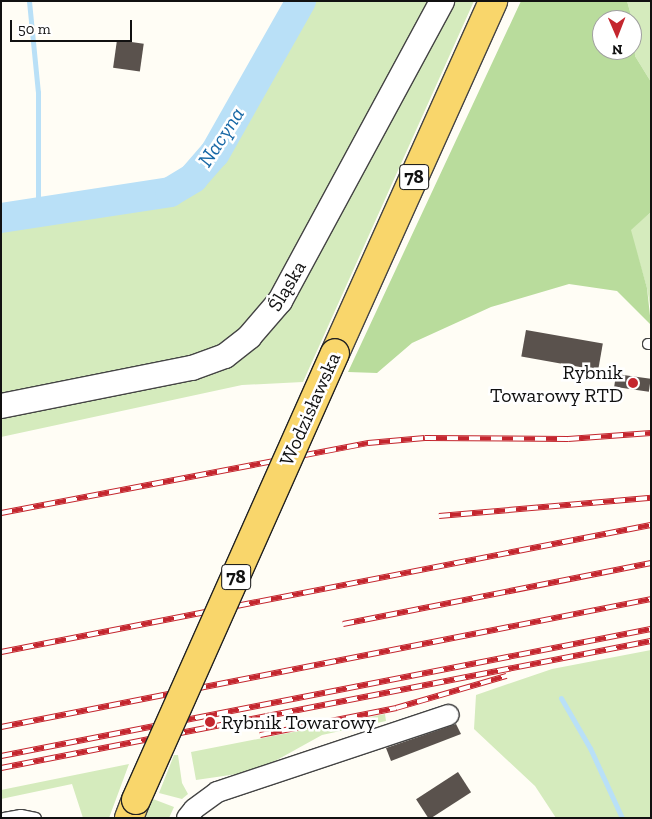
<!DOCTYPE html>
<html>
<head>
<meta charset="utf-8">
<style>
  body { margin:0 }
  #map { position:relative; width:652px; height:819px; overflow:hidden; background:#fffdf5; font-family:"Zilla Slab",serif }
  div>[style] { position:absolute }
  .green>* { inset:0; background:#d5ebbd }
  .forest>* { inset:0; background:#b9dc9c }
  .stream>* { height:5px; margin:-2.5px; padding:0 2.5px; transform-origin:2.5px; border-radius:2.5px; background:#b9e0f7 }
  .river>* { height:30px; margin:-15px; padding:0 15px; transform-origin:15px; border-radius:15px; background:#b9e0f7 }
  .building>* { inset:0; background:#5a524d; transform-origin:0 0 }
  .roads { filter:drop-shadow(1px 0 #444) drop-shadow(-1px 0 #444) drop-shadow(0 1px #444) drop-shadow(0 -1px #444) }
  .service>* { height:10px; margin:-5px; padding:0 5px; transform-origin:5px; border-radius:5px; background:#fff }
  .minor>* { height:20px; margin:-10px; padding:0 10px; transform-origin:10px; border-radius:10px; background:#fff }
  .tertiary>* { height:24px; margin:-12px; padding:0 12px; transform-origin:12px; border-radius:12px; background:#fff }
  .primary>* { height:28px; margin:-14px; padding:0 14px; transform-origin:14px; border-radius:14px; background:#f9d66b }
  .rail>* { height:5.5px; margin-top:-2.75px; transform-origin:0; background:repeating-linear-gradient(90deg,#fff 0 11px,#c4262e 0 22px); box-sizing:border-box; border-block:1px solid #c4262e }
  .bridges { filter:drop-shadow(1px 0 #222) drop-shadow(-1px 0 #222) drop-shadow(0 1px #222) drop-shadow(0 -1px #222) }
  .primary-bridge>* { height:28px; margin:-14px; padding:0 14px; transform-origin:14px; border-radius:14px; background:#f9d66b }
  .dots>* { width:14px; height:14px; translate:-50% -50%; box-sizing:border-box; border:2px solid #fff; border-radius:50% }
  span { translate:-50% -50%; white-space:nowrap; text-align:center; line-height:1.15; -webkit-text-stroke:5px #fff; paint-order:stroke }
  .shield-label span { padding:1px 4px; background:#fff; border:1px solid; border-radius:4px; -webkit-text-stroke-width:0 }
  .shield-label { font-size:19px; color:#111; font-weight:700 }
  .street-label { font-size:20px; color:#111 }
  .poi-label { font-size:20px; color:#111 }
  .right { translate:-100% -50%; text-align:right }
  .left { translate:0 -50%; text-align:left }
  .water-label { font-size:21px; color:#1768a6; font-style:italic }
  .frame { position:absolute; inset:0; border:2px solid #111; pointer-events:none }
  .north { position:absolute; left:592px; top:10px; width:50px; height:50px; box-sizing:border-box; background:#fff; border:1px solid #a0a0a0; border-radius:50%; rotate:179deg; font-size:14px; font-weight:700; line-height:20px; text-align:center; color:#111 }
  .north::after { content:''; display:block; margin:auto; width:18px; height:22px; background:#c4262e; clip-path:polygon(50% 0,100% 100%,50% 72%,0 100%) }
  .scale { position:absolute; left:10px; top:20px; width:122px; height:22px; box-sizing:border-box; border:2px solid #111; border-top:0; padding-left:6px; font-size:15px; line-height:18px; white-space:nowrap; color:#111; -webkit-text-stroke:4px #fff; paint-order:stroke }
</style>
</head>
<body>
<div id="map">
  <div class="green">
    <i style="clip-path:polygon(294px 1px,430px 1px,294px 254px,259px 310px,226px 344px,167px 365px,1px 395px,1px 213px,173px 187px,196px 167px,236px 103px)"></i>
    <i style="clip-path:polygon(450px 1px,474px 1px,303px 382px,242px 385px,1px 437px,1px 415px,243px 351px,273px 329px)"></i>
    <i style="clip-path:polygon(627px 1px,651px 1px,651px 82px,635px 56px,634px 26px)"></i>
    <i style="clip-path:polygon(651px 212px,651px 312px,647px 288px,630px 230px)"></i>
    <i style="clip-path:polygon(651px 650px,651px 818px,556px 818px,535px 786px,474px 729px,476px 695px,552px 669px)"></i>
    <i style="clip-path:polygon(385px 714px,386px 721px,322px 735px,257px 771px,196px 780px,191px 752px)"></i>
    <i style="clip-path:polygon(174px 755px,178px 755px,182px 783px,188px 794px,182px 799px,159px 793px)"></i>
    <i style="clip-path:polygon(129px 764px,109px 818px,83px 818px,72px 784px,1px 799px,1px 790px)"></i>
    <i style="clip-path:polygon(153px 799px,174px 807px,169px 818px,145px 818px)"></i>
  </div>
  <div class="forest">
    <i style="clip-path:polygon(evenodd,521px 1px,627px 1px,634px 26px,635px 56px,651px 82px,651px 212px,631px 230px,647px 288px,651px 325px,617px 291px,569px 284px,491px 307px,412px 343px,377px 373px,348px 372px,521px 1px,602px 20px,632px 20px,632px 50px,602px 50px,602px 20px)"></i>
  </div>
  <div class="stream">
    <i style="left:29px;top:1px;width:91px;rotate:84.4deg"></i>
    <i style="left:38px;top:92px;width:120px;rotate:90deg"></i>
    <i style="left:561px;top:698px;width:58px;rotate:59.9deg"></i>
    <i style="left:590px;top:748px;width:77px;rotate:65.4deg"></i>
  </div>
  <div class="river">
    <i style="left:1px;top:218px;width:171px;rotate:-8.7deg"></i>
    <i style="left:170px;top:192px;width:27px;rotate:-31deg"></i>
    <i style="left:193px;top:178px;width:33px;rotate:-49deg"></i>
    <i style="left:215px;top:153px;width:175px;rotate:-60.5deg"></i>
  </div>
  <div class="building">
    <i style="left:117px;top:40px;width:27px;height:28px;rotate:8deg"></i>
    <i style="left:526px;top:330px;width:78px;height:27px;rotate:10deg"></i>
    <i style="left:616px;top:374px;width:35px;height:13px;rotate:8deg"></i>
    <i style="clip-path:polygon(456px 724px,461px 734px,391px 761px,386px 748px)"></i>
    <i style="left:458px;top:772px;width:24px;height:50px;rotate:57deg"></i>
  </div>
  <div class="roads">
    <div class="service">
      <i style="left:648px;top:344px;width:3px"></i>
      <i style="left:4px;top:818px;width:17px;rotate:-10deg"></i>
      <i style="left:21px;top:815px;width:15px;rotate:11deg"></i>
    </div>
    <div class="minor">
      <i style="left:187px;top:818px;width:11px;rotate:-52deg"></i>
      <i style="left:194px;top:809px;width:29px;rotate:-36deg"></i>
      <i style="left:217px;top:792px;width:244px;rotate:-18.4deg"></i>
    </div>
    <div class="tertiary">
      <i style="left:1px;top:406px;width:195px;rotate:-11.3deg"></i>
      <i style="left:192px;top:368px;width:35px;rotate:-20deg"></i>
      <i style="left:225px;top:356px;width:31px;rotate:-38deg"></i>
      <i style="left:249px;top:337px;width:48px;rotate:-49.3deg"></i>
      <i style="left:280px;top:301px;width:341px;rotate:-61.6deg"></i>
    </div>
    <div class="primary">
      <i style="left:335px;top:353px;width:386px;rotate:-65.8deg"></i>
      <i style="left:129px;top:818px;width:19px;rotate:-69deg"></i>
    </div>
  </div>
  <div class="rail">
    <i style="left:1px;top:513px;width:374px;rotate:-10.8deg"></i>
    <i style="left:368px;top:443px;width:57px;rotate:-5deg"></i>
    <i style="left:425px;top:438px;width:143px;rotate:0.4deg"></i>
    <i style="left:568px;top:439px;width:83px;rotate:-4.1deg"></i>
    <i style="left:439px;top:516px;width:213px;rotate:-4.9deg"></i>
    <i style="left:343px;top:624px;width:314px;rotate:-11.2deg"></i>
    <i style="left:1px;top:652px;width:662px;rotate:-11.06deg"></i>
    <i style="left:1px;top:727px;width:662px;rotate:-11.14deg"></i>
    <i style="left:260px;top:735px;width:139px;rotate:-11.2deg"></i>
    <i style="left:396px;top:708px;width:115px;rotate:-16.2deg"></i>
    <i style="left:1px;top:756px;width:662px;rotate:-11.06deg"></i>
    <i style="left:1px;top:768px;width:662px;rotate:-11.06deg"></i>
  </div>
  <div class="bridges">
    <div class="primary-bridge">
      <i style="left:136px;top:800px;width:489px;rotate:-66deg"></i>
    </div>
  </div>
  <div class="dots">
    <i style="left:633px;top:383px;background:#c4262e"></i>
    <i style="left:210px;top:722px;background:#c4262e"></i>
  </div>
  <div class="shield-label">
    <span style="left:414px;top:177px">78</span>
    <span style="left:236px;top:577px">78</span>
  </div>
  <div class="street-label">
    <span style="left:287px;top:286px;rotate:-59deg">Śląska</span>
    <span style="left:310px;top:409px;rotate:-66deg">Wodzisławska</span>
  </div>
  <div class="poi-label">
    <span class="right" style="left:623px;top:384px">Rybnik<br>Towarowy RTD</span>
    <span class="left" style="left:221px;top:722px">Rybnik Towarowy</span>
  </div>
  <div class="water-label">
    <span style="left:221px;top:137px;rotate:-57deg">Nacyna</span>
  </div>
  <div class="frame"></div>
  <div class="north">N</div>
  <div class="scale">50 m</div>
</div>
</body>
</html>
